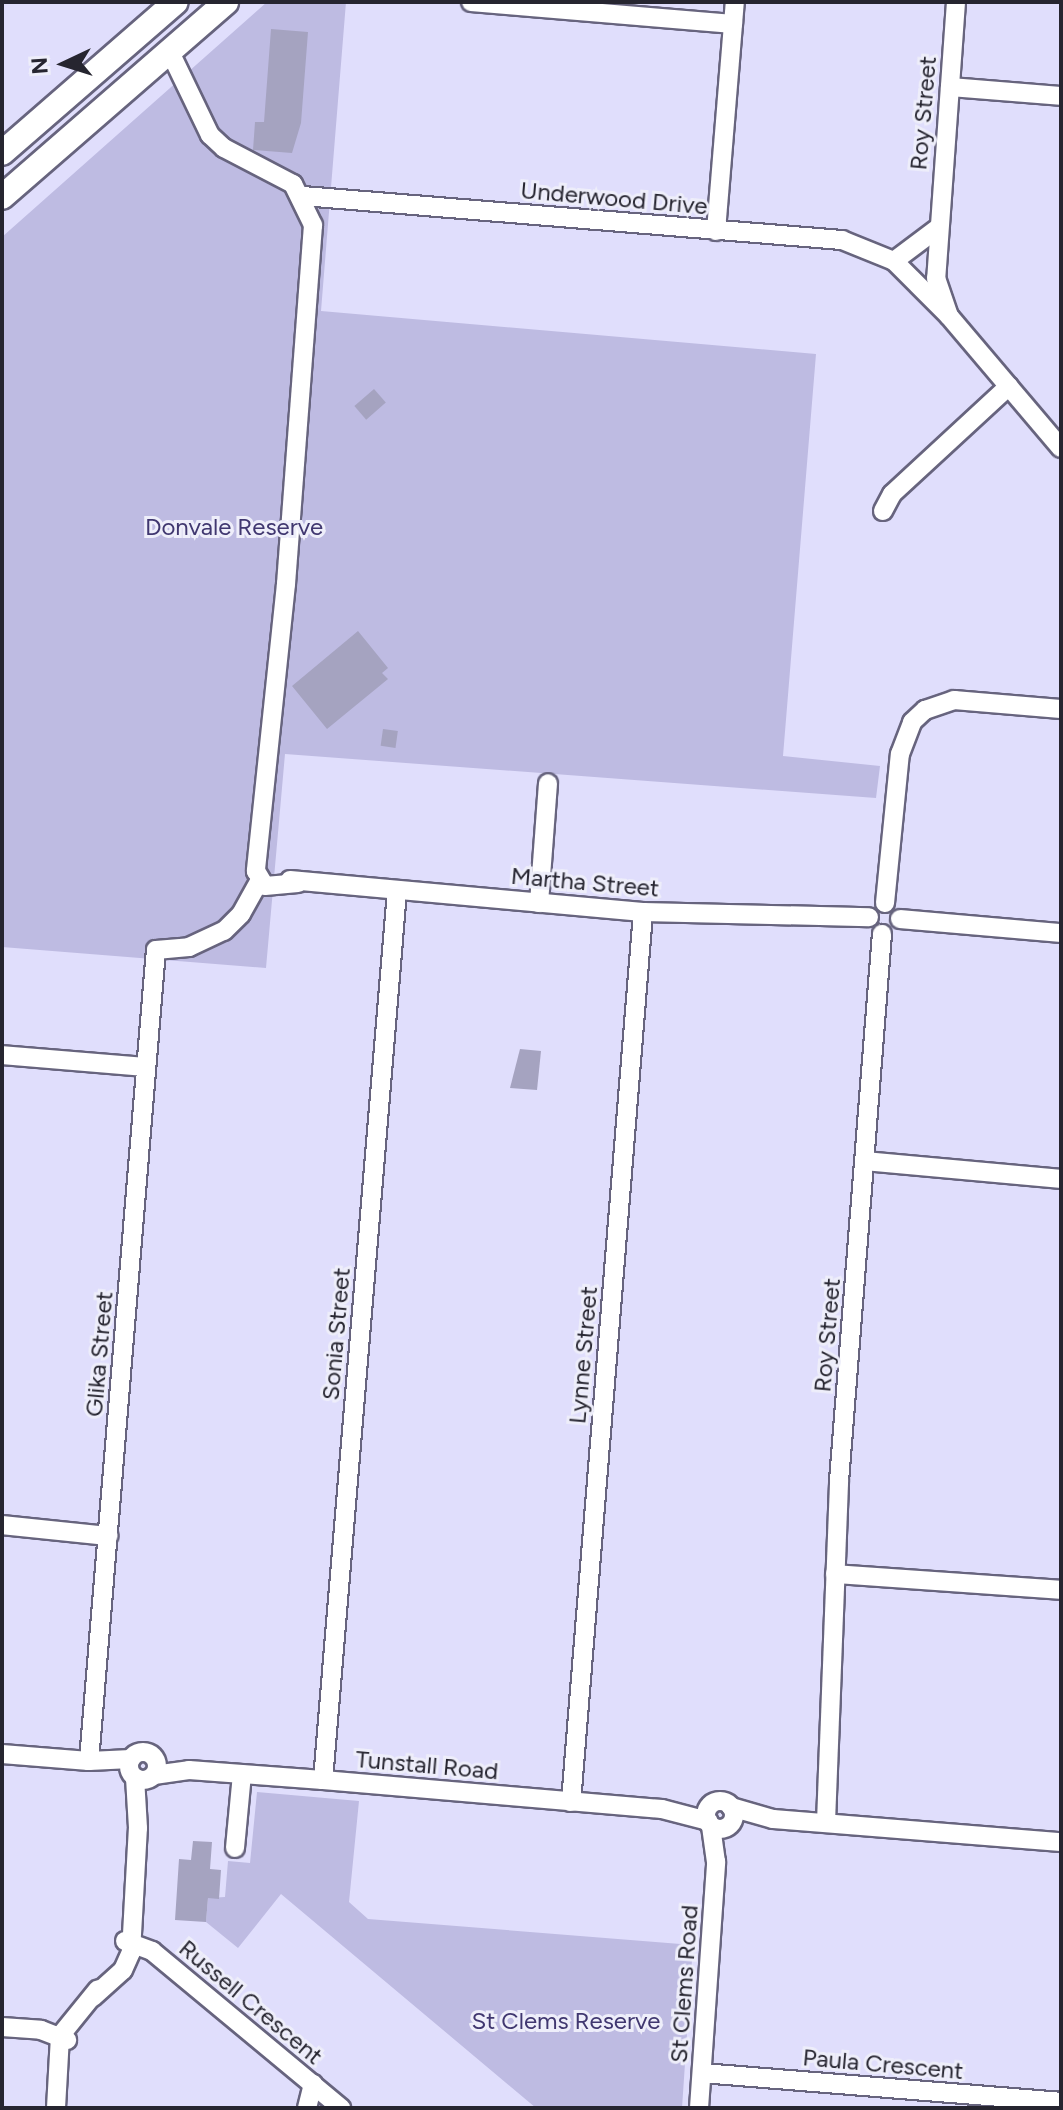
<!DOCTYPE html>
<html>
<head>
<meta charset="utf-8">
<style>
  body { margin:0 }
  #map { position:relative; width:1063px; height:2110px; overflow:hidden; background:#e0defc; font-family:Figtree,sans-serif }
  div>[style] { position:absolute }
  .green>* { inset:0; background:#bebbe2 }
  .building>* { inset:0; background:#a5a3c0; transform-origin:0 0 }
  .roads { filter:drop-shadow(2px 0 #67647e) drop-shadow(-2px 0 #67647e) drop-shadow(0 2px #67647e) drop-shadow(0 -2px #67647e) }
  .minor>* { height:18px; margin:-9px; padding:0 9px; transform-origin:9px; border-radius:9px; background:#fff }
  .minor>.ring { margin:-9px; padding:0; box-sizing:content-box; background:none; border:18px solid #fff; border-radius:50% }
  .major>* { height:24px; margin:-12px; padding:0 12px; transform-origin:12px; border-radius:12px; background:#fff }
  span { translate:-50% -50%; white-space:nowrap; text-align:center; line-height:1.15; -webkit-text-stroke:6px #eeeefa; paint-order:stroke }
  .street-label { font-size:24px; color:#262530 }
  .park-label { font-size:24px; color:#403770 }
  .frame { position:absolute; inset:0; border:4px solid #262530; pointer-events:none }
  .north { position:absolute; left:24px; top:24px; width:80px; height:80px; -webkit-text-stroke:6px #eeeefa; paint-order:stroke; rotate:266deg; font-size:22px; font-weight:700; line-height:32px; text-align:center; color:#262530 }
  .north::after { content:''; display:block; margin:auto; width:28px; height:36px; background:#262530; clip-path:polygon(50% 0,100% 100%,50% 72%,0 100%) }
</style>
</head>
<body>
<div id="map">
  <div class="green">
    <i style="clip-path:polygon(267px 2px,346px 2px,321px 311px,816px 354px,783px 756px,880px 766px,876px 798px,285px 754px,266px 968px,2px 947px,2px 237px)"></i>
    <i style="clip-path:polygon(257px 1792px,359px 1801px,349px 1902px,368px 1919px,693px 1945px,682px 2108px,536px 2108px,281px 1894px,238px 1948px,206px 1922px,208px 1898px,225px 1897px,228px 1861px,250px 1863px)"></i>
  </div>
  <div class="building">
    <i style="clip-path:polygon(271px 29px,308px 32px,301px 123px,292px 153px,253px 150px,255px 122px,264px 122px)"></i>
    <i style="left:374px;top:389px;width:18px;height:26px;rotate:49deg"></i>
    <i style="clip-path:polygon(358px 631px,388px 668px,382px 673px,388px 679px,327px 729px,292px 686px)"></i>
    <i style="left:383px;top:729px;width:15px;height:17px;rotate:8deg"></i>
    <i style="clip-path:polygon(520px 1049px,541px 1051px,537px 1090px,510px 1088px)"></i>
    <i style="clip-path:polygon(193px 1841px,212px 1842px,210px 1869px,221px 1870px,219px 1899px,208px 1898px,206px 1922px,175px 1920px,179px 1859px,191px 1860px)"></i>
  </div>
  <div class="roads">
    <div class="minor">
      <i style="left:471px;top:2px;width:263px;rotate:4.8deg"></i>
      <i style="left:956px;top:2px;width:277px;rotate:94.1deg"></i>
      <i style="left:936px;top:278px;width:40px;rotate:71.1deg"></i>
      <i style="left:949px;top:316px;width:173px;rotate:49.7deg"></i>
      <i style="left:170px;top:52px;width:92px;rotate:64.3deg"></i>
      <i style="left:210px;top:135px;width:19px;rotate:43deg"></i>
      <i style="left:224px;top:148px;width:78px;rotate:27.6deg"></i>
      <i style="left:293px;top:184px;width:46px;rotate:64deg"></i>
      <i style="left:313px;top:225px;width:360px;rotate:94.3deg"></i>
      <i style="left:286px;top:584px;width:289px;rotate:96deg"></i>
      <i style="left:256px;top:871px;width:17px;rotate:59deg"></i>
      <i style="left:265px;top:886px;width:33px;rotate:-5deg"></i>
      <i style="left:950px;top:87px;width:111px;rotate:4.6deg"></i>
      <i style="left:303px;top:196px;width:541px;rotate:4.67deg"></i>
      <i style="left:842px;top:240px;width:56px;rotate:22deg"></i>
      <i style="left:894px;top:261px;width:78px;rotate:45deg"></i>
      <i style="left:716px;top:231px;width:230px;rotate:-85.3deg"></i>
      <i style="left:894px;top:261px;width:55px;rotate:-36.9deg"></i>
      <i style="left:883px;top:511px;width:19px;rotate:-62deg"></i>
      <i style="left:892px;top:494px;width:159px;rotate:-42.7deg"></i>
      <i style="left:290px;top:880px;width:354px;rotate:5.2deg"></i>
      <i style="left:643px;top:912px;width:226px;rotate:1.3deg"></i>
      <i style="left:539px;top:903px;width:120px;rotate:-85.7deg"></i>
      <i style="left:885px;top:903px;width:150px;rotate:-84.3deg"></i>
      <i style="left:900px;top:754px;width:34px;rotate:-69deg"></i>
      <i style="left:912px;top:722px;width:18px;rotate:-43deg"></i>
      <i style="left:925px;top:710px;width:31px;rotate:-19deg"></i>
      <i style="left:954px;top:700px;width:107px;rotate:4.8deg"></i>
      <i style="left:900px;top:919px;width:162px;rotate:5deg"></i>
      <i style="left:2px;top:1055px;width:144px;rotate:4.8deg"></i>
      <i style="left:865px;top:1161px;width:197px;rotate:5.2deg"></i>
      <i style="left:2px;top:1525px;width:107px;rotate:5.9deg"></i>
      <i style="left:835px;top:1574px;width:227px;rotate:4deg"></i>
      <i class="ring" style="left:129px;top:1752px;width:10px;height:10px"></i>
      <i style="left:2px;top:1754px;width:87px;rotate:4.6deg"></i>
      <i style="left:89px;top:1761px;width:42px;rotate:-2.7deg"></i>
      <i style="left:89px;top:1761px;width:814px;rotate:-85.28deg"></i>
      <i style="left:156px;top:950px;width:33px;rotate:-5deg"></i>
      <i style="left:189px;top:947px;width:38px;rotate:-25deg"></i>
      <i style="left:224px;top:931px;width:24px;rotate:-45deg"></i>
      <i style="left:241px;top:914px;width:38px;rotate:-61deg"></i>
      <i style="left:154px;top:1775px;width:35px;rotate:-8deg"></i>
      <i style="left:189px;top:1770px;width:134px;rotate:4.3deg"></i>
      <i style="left:323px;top:1780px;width:340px;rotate:4.9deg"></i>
      <i style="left:662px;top:1809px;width:48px;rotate:14.6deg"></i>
      <i style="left:323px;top:1780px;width:891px;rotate:-85.24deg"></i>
      <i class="ring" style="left:706px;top:1801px;width:10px;height:10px"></i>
      <i style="left:571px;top:1802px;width:893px;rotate:-85.37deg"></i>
      <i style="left:731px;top:1807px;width:44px;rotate:15.9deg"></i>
      <i style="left:773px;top:1819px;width:289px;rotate:4.6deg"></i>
      <i style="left:826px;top:1822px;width:341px;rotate:-87.8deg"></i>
      <i style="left:839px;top:1481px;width:549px;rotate:-85.51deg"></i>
      <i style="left:235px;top:1848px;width:74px;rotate:-84.6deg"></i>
      <i style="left:125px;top:1941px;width:29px;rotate:20deg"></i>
      <i style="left:152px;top:1951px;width:246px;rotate:39.7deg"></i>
      <i style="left:93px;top:1997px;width:40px;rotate:-42deg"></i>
      <i style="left:123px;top:1970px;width:20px;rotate:-66deg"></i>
      <i style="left:131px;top:1952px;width:124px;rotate:-86.8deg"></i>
      <i style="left:138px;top:1828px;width:50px;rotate:-93.4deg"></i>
      <i style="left:2px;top:2027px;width:39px;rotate:4deg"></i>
      <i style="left:41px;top:2030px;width:28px;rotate:21deg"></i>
      <i style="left:702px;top:2073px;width:360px;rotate:4.6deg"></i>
      <i style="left:56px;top:2108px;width:72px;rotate:-86.8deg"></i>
      <i style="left:60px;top:2036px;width:60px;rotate:-51deg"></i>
      <i style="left:307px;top:2108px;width:25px;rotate:-76deg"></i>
      <i style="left:699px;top:2108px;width:247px;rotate:-86deg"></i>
      <i style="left:716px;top:1862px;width:36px;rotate:-98deg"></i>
    </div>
    <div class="major">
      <i style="left:2px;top:153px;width:230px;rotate:-41deg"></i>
      <i style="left:2px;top:197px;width:297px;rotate:-41deg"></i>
    </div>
  </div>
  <div class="street-label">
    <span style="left:923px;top:113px;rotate:-85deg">Roy Street</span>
    <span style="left:614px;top:198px;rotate:5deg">Underwood Drive</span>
    <span style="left:585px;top:882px;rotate:5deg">Martha Street</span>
    <span style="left:336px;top:1334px;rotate:-85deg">Sonia Street</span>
    <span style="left:827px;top:1335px;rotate:-85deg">Roy Street</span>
    <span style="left:99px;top:1354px;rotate:-85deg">Glika Street</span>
    <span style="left:583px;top:1355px;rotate:-85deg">Lynne Street</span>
    <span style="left:427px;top:1765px;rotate:5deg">Tunstall Road</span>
    <span style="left:684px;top:1984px;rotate:-86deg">St Clems Road</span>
    <span style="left:251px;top:2002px;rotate:40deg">Russell Crescent</span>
    <span style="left:883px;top:2064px;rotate:5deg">Paula Crescent</span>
  </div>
  <div class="park-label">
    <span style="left:234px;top:527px">Donvale Reserve</span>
    <span style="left:566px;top:2021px">St Clems Reserve</span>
  </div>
  <div class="frame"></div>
  <div class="north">N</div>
</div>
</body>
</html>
